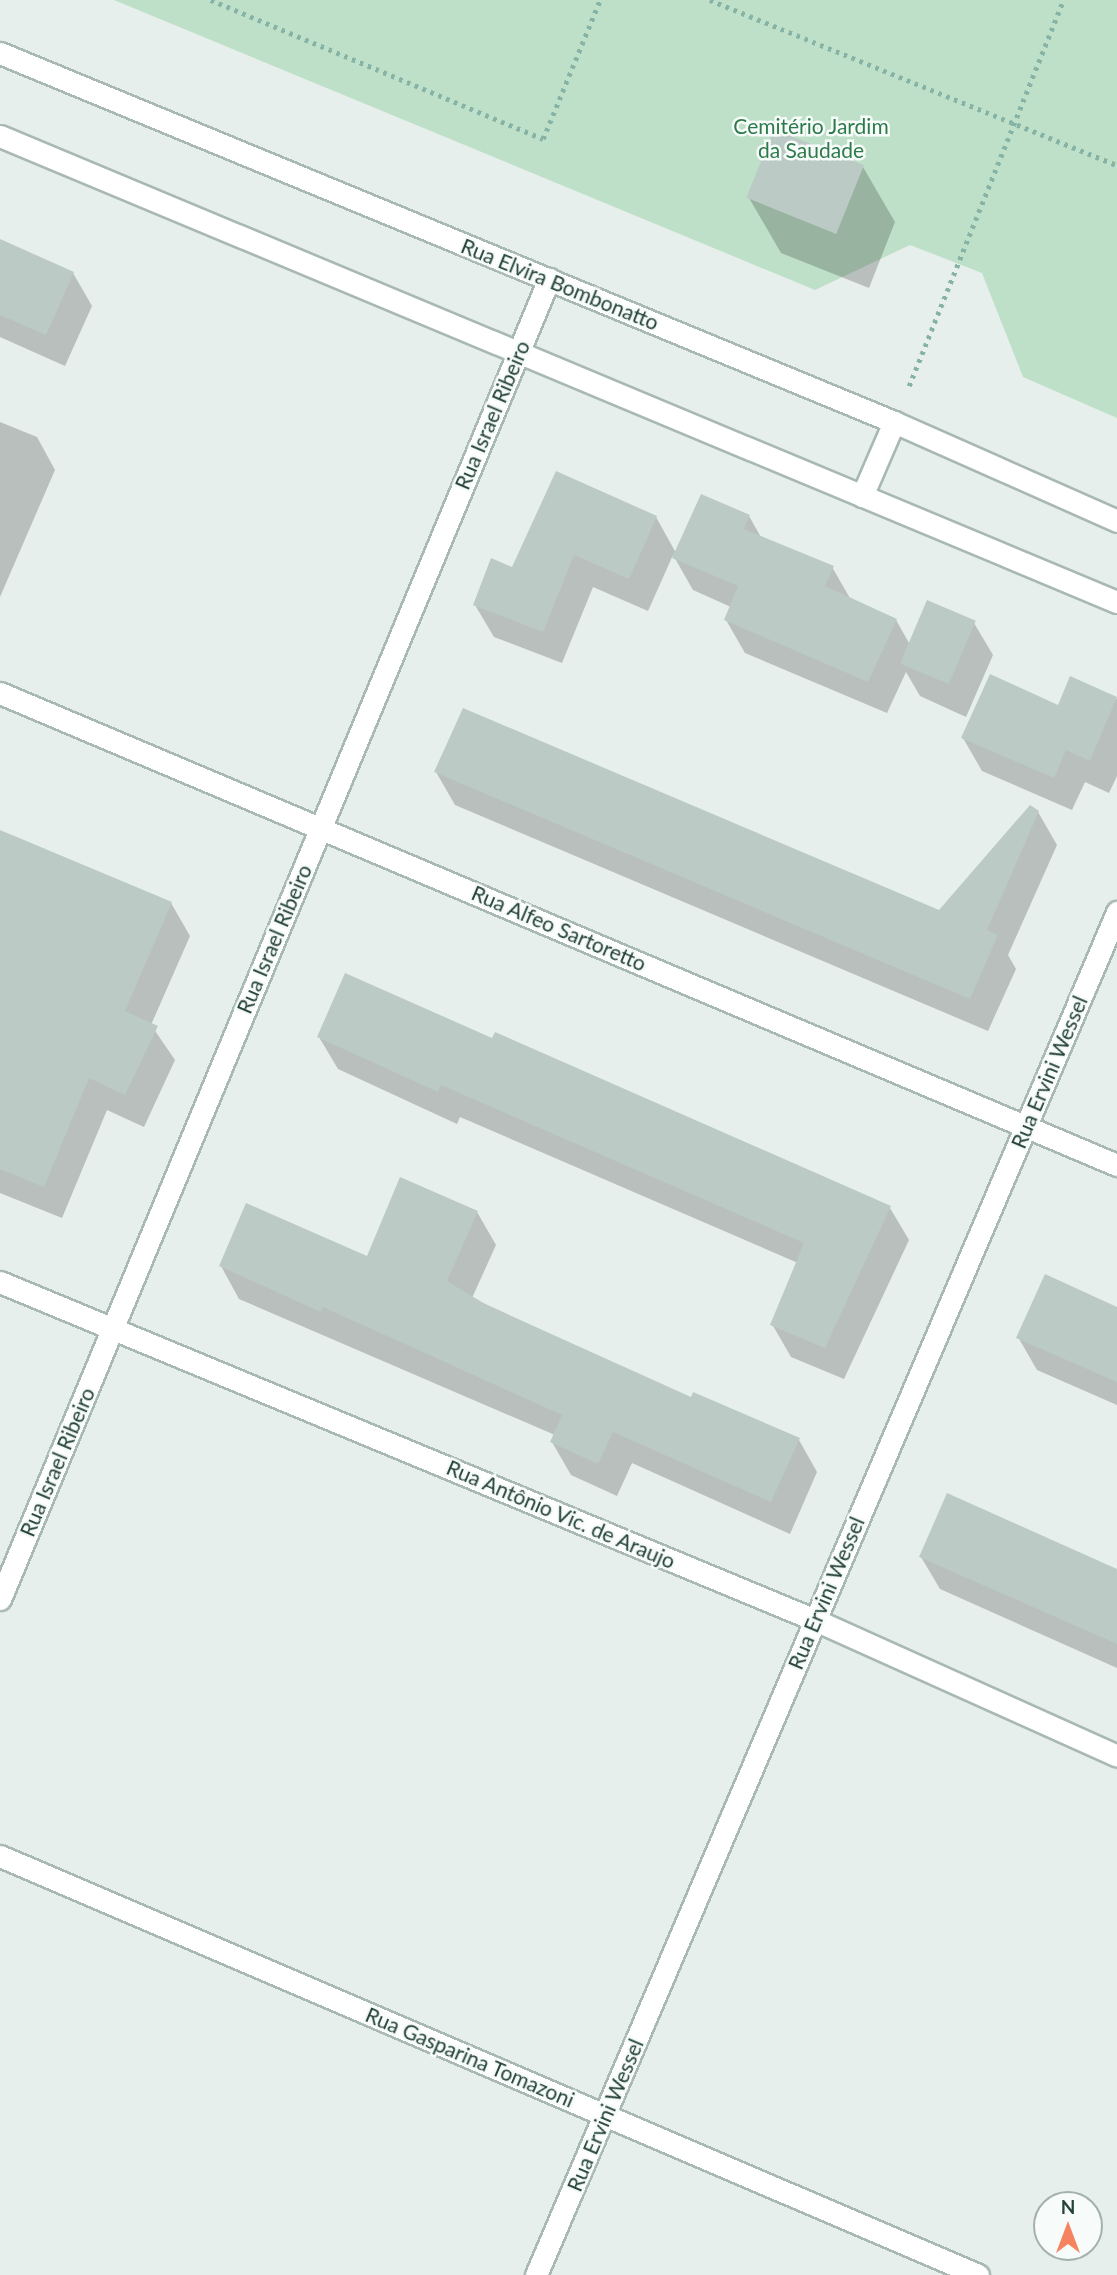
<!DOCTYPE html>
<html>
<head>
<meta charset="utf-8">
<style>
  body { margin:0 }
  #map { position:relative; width:1117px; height:2275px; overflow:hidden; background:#e6efeb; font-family:Lato,sans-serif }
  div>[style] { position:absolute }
  .green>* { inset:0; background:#bfe0c8 }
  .shadow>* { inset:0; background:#0003 }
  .building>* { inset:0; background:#bbcac4; transform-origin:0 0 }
  .path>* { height:4.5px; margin-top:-2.25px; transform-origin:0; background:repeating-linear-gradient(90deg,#86b3a5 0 3.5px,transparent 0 8.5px) }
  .roads { filter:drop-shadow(2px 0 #a8b8b2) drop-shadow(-2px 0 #a8b8b2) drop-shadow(0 2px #a8b8b2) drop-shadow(0 -2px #a8b8b2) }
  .minor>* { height:21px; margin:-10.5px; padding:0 10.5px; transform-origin:10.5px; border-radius:10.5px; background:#fff }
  span { translate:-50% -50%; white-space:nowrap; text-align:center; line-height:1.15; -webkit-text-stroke:5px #f7fbf9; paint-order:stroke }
  .park-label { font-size:21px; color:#2d7a4b }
  .street-label { font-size:21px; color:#24423a }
  .north { position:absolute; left:1033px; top:2191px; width:70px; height:70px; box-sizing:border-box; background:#f7fbf9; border:2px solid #a3b1ad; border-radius:50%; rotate:0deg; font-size:19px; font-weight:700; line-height:28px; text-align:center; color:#24423a }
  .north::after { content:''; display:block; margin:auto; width:24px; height:32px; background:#f4845f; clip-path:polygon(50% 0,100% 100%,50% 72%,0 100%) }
</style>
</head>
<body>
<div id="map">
  <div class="green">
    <i style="clip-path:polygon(114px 0,1117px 0,1117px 418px,1023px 377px,982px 273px,910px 245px,815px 290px)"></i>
  </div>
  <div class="shadow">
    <i style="clip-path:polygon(863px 167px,895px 222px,869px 288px,781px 253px,749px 198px)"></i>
    <i style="clip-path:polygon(0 242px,73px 273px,92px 306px,65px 366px,0 337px)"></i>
    <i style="clip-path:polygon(0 422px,37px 437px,55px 470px,0 597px)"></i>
    <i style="clip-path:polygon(749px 516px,762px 539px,832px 567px,851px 600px,896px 620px,909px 643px,974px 623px,993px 655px,966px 717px,920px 696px,906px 672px,887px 713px,745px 653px,726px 620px,731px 607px,693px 590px,673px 555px,648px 611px,593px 587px,562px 663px,494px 637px,475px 605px,513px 569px,656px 517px,676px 553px)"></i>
    <i style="clip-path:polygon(1071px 678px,1117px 699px,1117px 776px,1109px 793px,1085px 782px,1072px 810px,982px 771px,963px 738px,1059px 707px)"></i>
    <i style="clip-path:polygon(436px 772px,939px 913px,1038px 812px,1057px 845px,1008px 955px,1016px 969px,988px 1031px,455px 805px)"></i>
    <i style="clip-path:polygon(0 835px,171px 903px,190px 936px,151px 1025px,175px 1060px,144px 1127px,107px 1110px,62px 1218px,0 1193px)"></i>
    <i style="clip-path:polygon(319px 1037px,493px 1040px,890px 1208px,909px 1240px,844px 1379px,791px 1357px,772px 1324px,798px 1263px,460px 1117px,457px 1124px,338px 1069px)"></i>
    <i style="clip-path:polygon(477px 1212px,496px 1245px,472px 1298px,692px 1400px,799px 1440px,817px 1472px,790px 1534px,632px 1463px,617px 1496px,571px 1475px,552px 1442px,555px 1435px,239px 1299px,221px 1266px,367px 1258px)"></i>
    <i style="clip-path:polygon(1117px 1307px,1117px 1405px,1037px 1370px,1018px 1337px)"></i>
    <i style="clip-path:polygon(921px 1557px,1117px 1570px,1117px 1668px,940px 1589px)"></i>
  </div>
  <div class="building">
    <i style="left:774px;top:129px;width:97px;height:74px;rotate:22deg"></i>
    <i style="clip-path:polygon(0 239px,74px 272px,46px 335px,0 315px)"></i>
    <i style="clip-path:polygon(556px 471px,657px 516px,629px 579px,574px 555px,543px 632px,473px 605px,491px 558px,512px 567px)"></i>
    <i style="clip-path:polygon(701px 494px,750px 515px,744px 529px,834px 566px,825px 586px,897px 619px,868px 682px,724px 620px,738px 586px,672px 558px)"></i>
    <i style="left:927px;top:600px;width:53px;height:69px;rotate:23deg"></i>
    <i style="clip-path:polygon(990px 674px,1058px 705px,1070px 676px,1117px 697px,1090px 761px,1066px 750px,1054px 778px,961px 738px)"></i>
    <i style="clip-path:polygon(463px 708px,939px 910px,1030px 805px,1039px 811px,987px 930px,998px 935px,970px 999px,434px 772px)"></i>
    <i style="clip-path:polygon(0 830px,172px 902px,125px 1011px,158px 1026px,125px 1095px,89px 1078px,44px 1187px,0 1169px)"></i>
    <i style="clip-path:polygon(345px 973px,492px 1038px,495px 1032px,891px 1206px,825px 1348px,770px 1325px,804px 1243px,441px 1085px,438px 1092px,317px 1037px)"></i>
    <i style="clip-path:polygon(400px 1177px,478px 1211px,447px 1281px,485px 1304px,691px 1397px,693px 1392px,800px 1438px,771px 1502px,613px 1432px,598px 1464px,550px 1442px,562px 1415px,323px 1307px,321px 1312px,219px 1266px,246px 1203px,367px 1256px)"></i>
    <i style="clip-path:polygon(1045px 1274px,1117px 1307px,1117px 1382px,1016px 1338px)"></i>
    <i style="clip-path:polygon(947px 1493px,1117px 1569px,1117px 1644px,919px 1557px)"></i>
  </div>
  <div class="path">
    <i style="left:211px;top:0;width:360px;rotate:22.7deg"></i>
    <i style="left:543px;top:139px;width:150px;rotate:-67.7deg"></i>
    <i style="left:710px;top:0;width:439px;rotate:22.1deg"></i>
    <i style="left:909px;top:386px;width:416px;rotate:-68.2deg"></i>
  </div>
  <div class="roads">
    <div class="minor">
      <i style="left:0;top:53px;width:967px;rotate:22.43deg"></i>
      <i style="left:894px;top:422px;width:244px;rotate:23.9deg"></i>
      <i style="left:0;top:136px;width:1210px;rotate:22.65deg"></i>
      <i style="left:862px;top:496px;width:81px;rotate:-66.6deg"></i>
      <i style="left:0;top:693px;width:1213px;rotate:22.91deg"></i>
      <i style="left:0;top:1282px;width:882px;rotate:22.52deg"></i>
      <i style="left:815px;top:1620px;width:331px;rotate:24.2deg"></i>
      <i style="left:0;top:1599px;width:1430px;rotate:-67.42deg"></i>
      <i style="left:0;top:1856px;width:1064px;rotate:23.19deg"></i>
      <i style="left:536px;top:2275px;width:1482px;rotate:-66.91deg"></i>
    </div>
  </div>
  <div class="park-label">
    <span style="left:811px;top:138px">Cemitério Jardim<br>da Saudade</span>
  </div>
  <div class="street-label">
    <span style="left:560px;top:284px;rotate:22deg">Rua Elvira Bombonatto</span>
    <span style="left:492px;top:415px;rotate:-67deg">Rua Israel Ribeiro</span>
    <span style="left:559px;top:928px;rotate:23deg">Rua Alfeo Sartoretto</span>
    <span style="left:274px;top:939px;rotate:-67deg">Rua Israel Ribeiro</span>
    <span style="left:1049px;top:1072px;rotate:-67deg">Rua Ervini Wessel</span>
    <span style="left:57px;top:1462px;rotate:-67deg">Rua Israel Ribeiro</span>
    <span style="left:561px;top:1514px;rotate:23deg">Rua Antônio Vic. de Araujo</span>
    <span style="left:826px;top:1593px;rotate:-67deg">Rua Ervini Wessel</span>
    <span style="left:470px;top:2057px;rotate:23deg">Rua Gasparina Tomazoni</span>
    <span style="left:605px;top:2115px;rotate:-67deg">Rua Ervini Wessel</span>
  </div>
  <div class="north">N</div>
</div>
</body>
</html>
